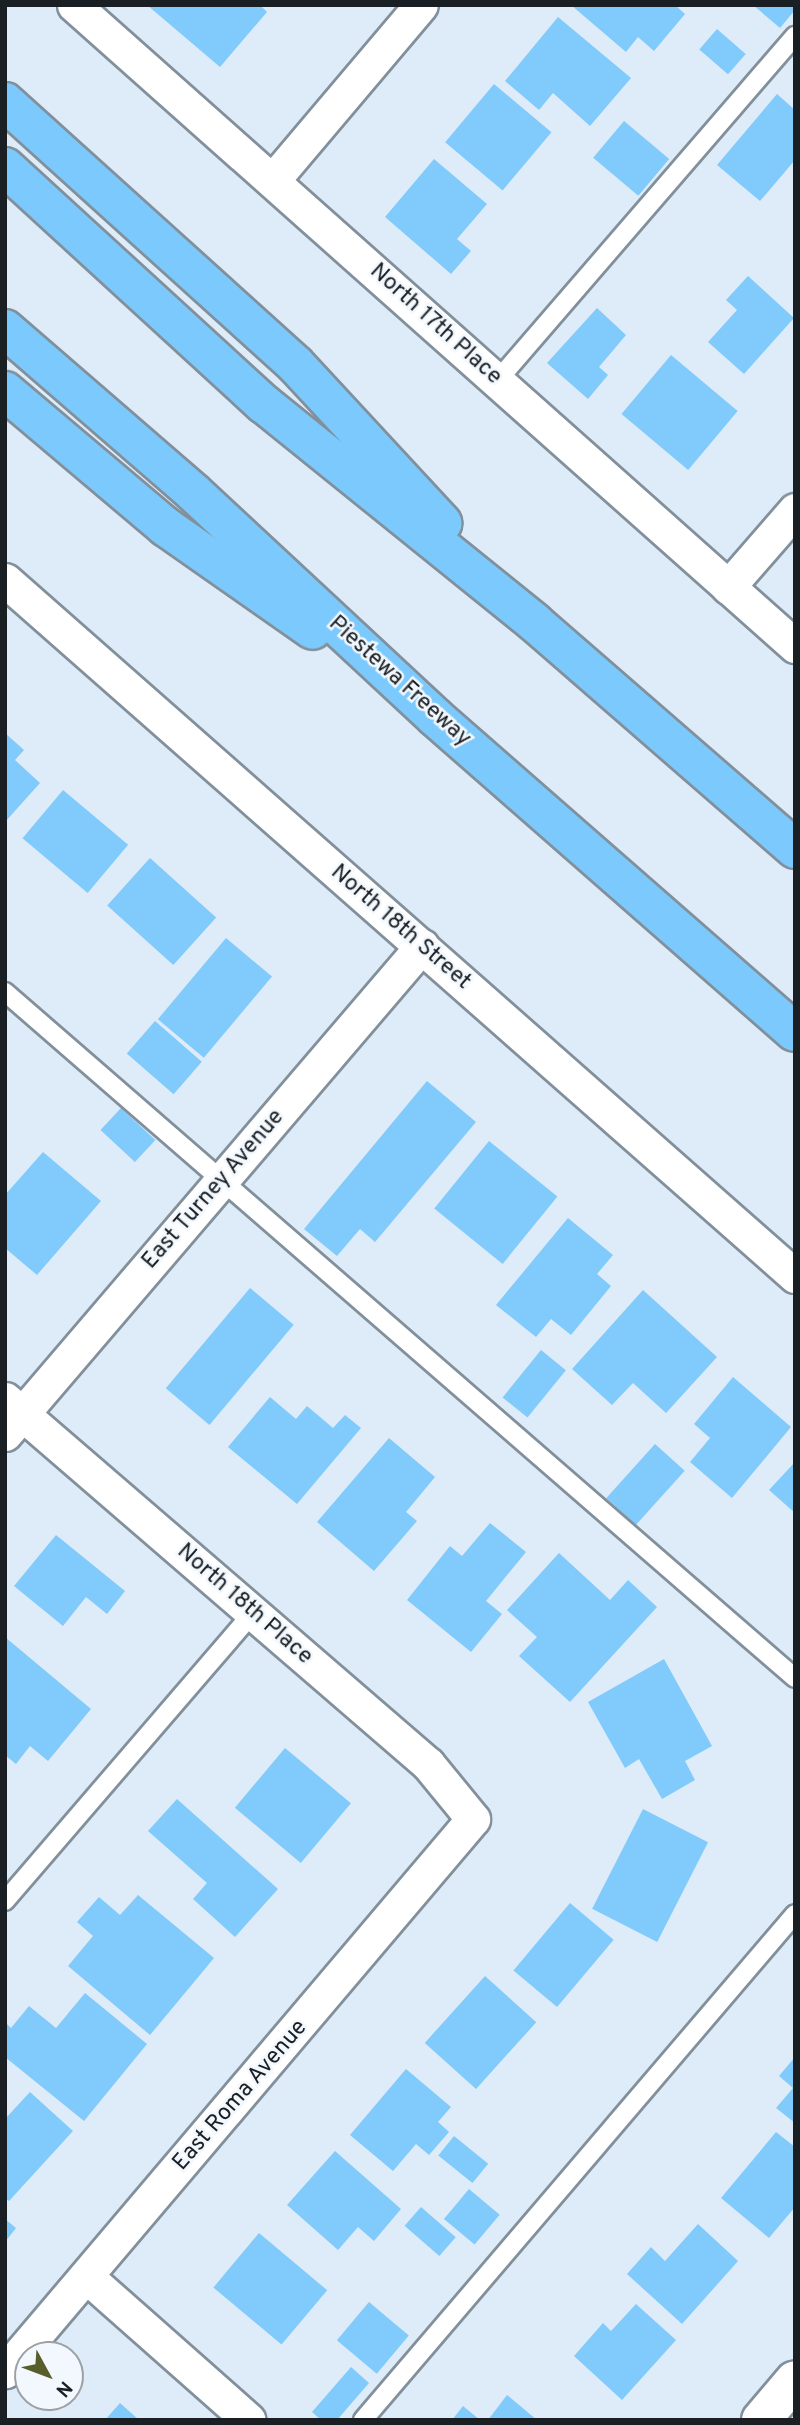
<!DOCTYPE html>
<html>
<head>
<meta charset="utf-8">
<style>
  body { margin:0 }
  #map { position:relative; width:800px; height:2425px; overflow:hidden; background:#ddecf8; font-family:Overpass,sans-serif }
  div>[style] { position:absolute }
  .building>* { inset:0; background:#81cafc; transform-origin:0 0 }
  .roads { filter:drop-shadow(2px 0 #82909b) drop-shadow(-2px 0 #82909b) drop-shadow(0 2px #82909b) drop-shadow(0 -2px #82909b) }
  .service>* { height:18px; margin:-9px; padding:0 9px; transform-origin:9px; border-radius:9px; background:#fff }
  .minor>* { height:33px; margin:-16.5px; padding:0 16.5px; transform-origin:16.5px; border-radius:16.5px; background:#fff }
  .tertiary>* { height:38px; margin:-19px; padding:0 19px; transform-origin:19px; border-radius:19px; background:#fff }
  .motorway>* { height:38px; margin:-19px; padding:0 19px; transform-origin:19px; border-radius:19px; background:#7cc9fd }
  span { translate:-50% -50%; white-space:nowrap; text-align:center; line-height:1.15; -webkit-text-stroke:5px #f2f8fd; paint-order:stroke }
  .street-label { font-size:23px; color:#1a1f23 }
  .frame { position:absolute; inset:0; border:7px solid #1a1f23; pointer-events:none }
  .north { position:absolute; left:14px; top:2341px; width:70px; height:70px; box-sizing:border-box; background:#f2f8fd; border:2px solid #9ca1a6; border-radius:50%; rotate:131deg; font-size:19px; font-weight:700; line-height:28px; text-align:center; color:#1a1f23 }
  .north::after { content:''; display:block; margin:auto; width:24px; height:32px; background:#595d2b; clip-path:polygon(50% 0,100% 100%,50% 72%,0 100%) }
</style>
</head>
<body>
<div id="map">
  <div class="building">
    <i style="clip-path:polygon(147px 5px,260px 5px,267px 12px,220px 67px)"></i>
    <i style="clip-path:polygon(571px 5px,675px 5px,685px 14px,654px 51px,638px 37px,626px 52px)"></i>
    <i style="clip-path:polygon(753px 5px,795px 5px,795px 10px,780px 28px)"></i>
    <i style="clip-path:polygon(558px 17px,631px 78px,590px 126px,553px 93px,539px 110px,505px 81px)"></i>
    <i style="left:717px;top:29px;width:38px;height:27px;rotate:41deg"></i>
    <i style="left:494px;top:84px;width:75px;height:76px;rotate:40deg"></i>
    <i style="clip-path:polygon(777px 94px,795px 110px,795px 160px,760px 201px,717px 165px)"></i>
    <i style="left:624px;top:121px;width:59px;height:48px;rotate:40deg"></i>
    <i style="clip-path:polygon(434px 159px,487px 204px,457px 239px,471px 251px,451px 274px,385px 217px)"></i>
    <i style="clip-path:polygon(748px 276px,794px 318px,744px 374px,708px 342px,737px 310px,726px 300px)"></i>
    <i style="clip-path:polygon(597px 308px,626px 335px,599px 367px,608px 375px,588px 399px,547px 363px)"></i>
    <i style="left:671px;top:355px;width:87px;height:77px;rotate:40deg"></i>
    <i style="clip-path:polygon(5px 733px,24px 750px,15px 760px,40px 783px,5px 822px)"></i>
    <i style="left:63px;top:790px;width:85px;height:63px;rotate:40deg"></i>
    <i style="left:150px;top:858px;width:89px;height:64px;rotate:42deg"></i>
    <i style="left:226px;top:938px;width:60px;height:106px;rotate:40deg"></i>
    <i style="left:155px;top:1021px;width:62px;height:43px;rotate:41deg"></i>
    <i style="clip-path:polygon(427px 1081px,476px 1122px,375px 1242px,360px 1229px,337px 1256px,304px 1229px)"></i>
    <i style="left:121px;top:1108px;width:47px;height:30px;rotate:43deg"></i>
    <i style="left:489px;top:1141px;width:88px;height:87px;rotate:39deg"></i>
    <i style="clip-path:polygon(43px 1152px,101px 1201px,37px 1275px,5px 1248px,5px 1195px)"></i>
    <i style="clip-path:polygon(568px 1218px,613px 1255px,597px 1274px,611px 1286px,571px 1335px,551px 1319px,536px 1337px,496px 1305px)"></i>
    <i style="left:250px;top:1288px;width:57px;height:131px;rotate:40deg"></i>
    <i style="clip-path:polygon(643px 1290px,717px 1357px,666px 1413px,633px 1383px,612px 1405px,572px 1369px)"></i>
    <i style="left:541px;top:1350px;width:32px;height:61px;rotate:39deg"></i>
    <i style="clip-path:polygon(733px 1377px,791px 1427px,732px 1498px,690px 1462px,710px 1438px,694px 1424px)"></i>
    <i style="clip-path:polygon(270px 1397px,296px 1419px,307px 1406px,333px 1428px,345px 1415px,361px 1428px,297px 1504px,228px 1447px)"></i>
    <i style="clip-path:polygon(389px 1438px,435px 1477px,406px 1512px,417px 1521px,374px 1571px,317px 1522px)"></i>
    <i style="left:655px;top:1444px;width:40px;height:73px;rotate:42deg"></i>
    <i style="clip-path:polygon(795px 1462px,795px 1513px,769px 1490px)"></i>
    <i style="clip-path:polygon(490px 1523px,526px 1552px,486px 1601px,502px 1614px,471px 1652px,407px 1600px,450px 1546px,462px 1556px)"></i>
    <i style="clip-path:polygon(56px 1535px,125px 1591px,107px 1614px,86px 1597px,63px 1626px,14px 1586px)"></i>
    <i style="clip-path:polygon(559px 1553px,610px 1600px,628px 1580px,657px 1607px,570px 1702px,519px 1656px,537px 1637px,507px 1610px)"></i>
    <i style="clip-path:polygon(5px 1637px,91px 1709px,48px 1761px,30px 1746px,16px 1764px,5px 1755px)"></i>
    <i style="clip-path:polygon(664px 1659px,712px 1746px,685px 1761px,695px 1780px,662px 1799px,639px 1759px,625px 1768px,588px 1702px)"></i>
    <i style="left:285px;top:1748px;width:86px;height:78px;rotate:40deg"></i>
    <i style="clip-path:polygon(177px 1799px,278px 1889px,235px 1937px,193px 1899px,207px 1883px,148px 1831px)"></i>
    <i style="left:643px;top:1809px;width:73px;height:112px;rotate:27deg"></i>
    <i style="clip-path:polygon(138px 1895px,214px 1958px,150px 2035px,68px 1966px,93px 1936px,77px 1922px,99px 1897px,120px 1915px)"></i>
    <i style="left:570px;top:1903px;width:57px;height:88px;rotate:40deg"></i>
    <i style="left:485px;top:1976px;width:69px;height:90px;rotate:42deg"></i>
    <i style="clip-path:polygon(85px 1993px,147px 2044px,84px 2121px,5px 2057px,5px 2022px,11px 2028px,29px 2006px,56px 2028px)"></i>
    <i style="clip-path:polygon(795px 2057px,795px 2123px,776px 2108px,793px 2088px,779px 2076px)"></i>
    <i style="clip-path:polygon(406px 2069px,451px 2107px,438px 2122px,449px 2132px,429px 2155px,416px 2144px,393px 2171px,350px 2135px)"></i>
    <i style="clip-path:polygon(30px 2092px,73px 2131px,9px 2201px,5px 2198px,5px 2119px)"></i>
    <i style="clip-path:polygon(776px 2132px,795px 2147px,795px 2207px,769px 2238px,721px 2198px)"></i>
    <i style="left:454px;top:2136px;width:44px;height:25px;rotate:39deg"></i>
    <i style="clip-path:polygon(335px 2151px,401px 2209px,374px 2241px,358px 2227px,338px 2250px,287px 2205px)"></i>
    <i style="left:469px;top:2189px;width:40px;height:39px;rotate:40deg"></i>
    <i style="left:421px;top:2207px;width:46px;height:25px;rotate:41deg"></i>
    <i style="clip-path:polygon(5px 2219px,16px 2228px,5px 2242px)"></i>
    <i style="clip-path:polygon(698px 2224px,738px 2261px,682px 2324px,627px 2274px,651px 2247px,665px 2261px)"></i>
    <i style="left:259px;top:2233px;width:89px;height:71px;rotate:40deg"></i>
    <i style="left:369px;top:2302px;width:52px;height:50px;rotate:40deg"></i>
    <i style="clip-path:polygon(636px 2304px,676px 2340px,622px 2400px,574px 2356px,603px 2323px,611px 2331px)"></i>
    <i style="clip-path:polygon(351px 2367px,369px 2383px,337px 2420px,321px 2420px,312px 2412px)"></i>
    <i style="clip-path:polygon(507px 2395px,537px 2420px,488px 2420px)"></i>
    <i style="clip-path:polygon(120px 2403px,139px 2420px,105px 2420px)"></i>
    <i style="clip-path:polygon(463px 2406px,480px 2420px,452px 2420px)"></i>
  </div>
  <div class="roads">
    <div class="service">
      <i style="left:497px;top:381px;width:456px;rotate:-49.2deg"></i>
      <i style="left:5px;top:992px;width:1046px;rotate:40.97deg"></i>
      <i style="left:5px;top:1901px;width:380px;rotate:-49.3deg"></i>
      <i style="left:363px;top:2420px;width:665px;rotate:-49.51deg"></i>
    </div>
    <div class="minor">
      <i style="left:74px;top:5px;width:965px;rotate:41.64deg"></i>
      <i style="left:273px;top:180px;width:229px;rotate:-49.8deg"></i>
      <i style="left:5px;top:580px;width:1053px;rotate:41.38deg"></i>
      <i style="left:728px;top:587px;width:102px;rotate:-49deg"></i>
      <i style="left:5px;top:1399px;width:559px;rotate:40.79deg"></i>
      <i style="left:428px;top:1764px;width:71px;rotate:50.7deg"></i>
      <i style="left:473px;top:1819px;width:724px;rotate:130.29deg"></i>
      <i style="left:5px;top:1434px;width:642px;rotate:-49.49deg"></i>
      <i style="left:86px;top:2276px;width:217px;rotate:41.5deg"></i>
    </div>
    <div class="tertiary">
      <i style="left:761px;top:2420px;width:52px;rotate:-49.6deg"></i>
    </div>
    <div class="motorway">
      <i style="left:5px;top:102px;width:391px;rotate:42.1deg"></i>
      <i style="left:295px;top:364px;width:217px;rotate:47.2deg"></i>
      <i style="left:5px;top:167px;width:351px;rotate:42.5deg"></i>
      <i style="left:264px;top:404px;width:347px;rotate:38.9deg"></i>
      <i style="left:534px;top:622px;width:346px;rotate:41deg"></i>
      <i style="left:5px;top:329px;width:249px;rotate:40.9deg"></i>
      <i style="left:193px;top:492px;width:330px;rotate:42.9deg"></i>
      <i style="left:435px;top:717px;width:478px;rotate:41.2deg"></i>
      <i style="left:5px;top:391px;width:211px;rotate:40.2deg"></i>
      <i style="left:166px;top:527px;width:179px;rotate:35deg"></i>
    </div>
  </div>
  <div class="street-label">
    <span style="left:435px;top:325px;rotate:42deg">North 17th Place</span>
    <span style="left:399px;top:682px;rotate:42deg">Piestewa Freeway</span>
    <span style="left:400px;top:928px;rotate:41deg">North 18th Street</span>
    <span style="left:214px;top:1190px;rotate:-49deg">East Turney Avenue</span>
    <span style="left:244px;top:1605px;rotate:41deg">North 18th Place</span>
    <span style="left:241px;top:2096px;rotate:-49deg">East Roma Avenue</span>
  </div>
  <div class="frame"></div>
  <div class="north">N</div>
</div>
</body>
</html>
